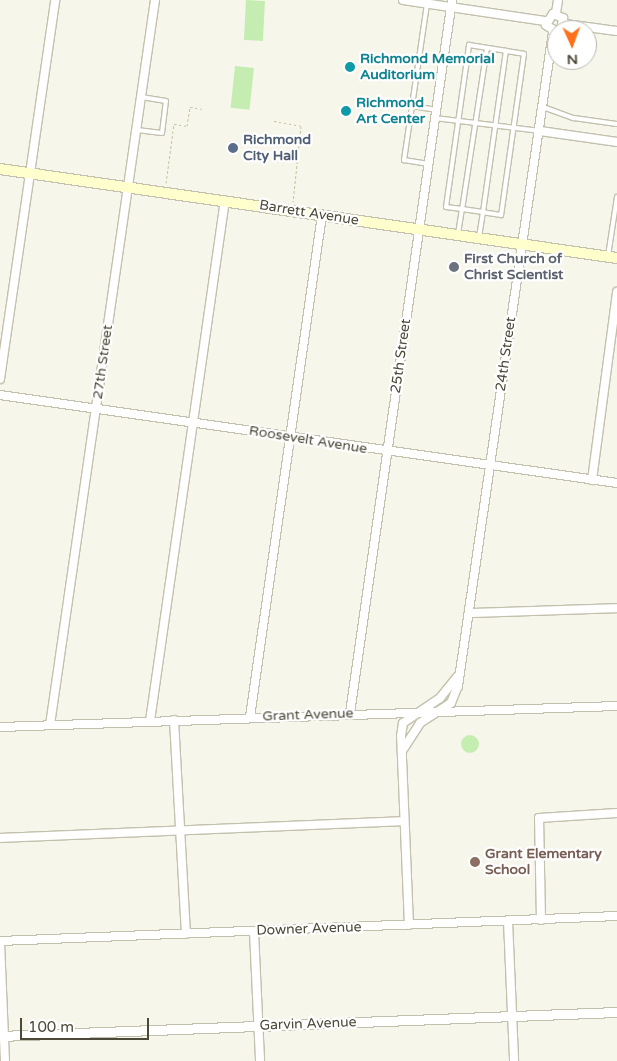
<!DOCTYPE html>
<html>
<head>
<meta charset="utf-8">
<style>
  body { margin:0 }
  #map { position:relative; width:617px; height:1061px; overflow:hidden; background:#f7f6eb; font-family:"Varela Round",sans-serif }
  div>[style] { position:absolute }
  .green>* { inset:0; background:#c5edb2; transform-origin:0 0 }
  .round { border-radius:50% }
  .path>* { height:1px; margin-top:-0.5px; transform-origin:0; background:repeating-linear-gradient(90deg,#c6c19d 0 2.5px,transparent 0 5px) }
  .roads { filter:drop-shadow(1px 0 #c3c1ad) drop-shadow(-1px 0 #c3c1ad) drop-shadow(0 1px #c3c1ad) drop-shadow(0 -1px #c3c1ad) }
  .service>* { height:4px; margin:-2px; padding:0 2px; transform-origin:2px; border-radius:2px; background:#fff }
  .minor>* { height:8px; margin:-4px; padding:0 4px; transform-origin:4px; border-radius:4px; background:#fff }
  .tertiary>* { height:9px; margin:-4.5px; padding:0 4.5px; transform-origin:4.5px; border-radius:4.5px; background:#fff }
  .secondary>* { height:10px; margin:-5px; padding:0 5px; transform-origin:5px; border-radius:5px; background:#fffecd }
  .dots>* { width:14px; height:14px; translate:-50% -50%; box-sizing:border-box; border:2px solid #fff; border-radius:50% }
  span { translate:-50% -50%; white-space:nowrap; text-align:center; line-height:1.15; -webkit-text-stroke:4.5px #fff; paint-order:stroke }
  .culture-label { font-size:14px; color:#0d838f; font-weight:700 }
  .left { translate:0 -50%; text-align:left }
  .service-label { font-size:14px; color:#4e5e75; font-weight:700 }
  .street-label { font-size:14px; color:#4c4938 }
  .worship-label { font-size:14px; color:#5b616d; font-weight:700 }
  .education-label { font-size:14px; color:#785e54; font-weight:700 }
  .north { position:absolute; left:547px; top:20px; width:50px; height:50px; box-sizing:border-box; background:#fff; border:1px solid #b7b6af; border-radius:50%; rotate:178deg; font-size:14px; font-weight:700; line-height:20px; text-align:center; color:#4c4938 }
  .north::after { content:''; display:block; margin:auto; width:18px; height:22px; background:#ff701a; clip-path:polygon(50% 0,100% 100%,50% 72%,0 100%) }
  .scale { position:absolute; left:20px; top:1018px; width:129px; height:22px; box-sizing:border-box; border:2px solid #4c4938; border-top:0; padding-left:6px; font-size:15px; line-height:18px; white-space:nowrap; color:#4c4938; -webkit-text-stroke:4px #fff; paint-order:stroke }
</style>
</head>
<body>
<div id="map">
  <div class="green">
    <i style="left:246px;top:0;width:19px;height:40px;rotate:3deg"></i>
    <i style="left:235px;top:66px;width:19px;height:42px;rotate:6deg"></i>
    <i class="round" style="left:461px;top:735px;width:18px;height:18px"></i>
  </div>
  <div class="path">
    <i style="left:274px;top:121px;width:27px;rotate:10deg"></i>
    <i style="left:301px;top:126px;width:76px;rotate:96deg"></i>
    <i style="left:166px;top:183px;width:60px;rotate:-82.3deg"></i>
    <i style="left:174px;top:124px;width:13px;rotate:9deg"></i>
    <i style="left:187px;top:126px;width:19px;rotate:-81deg"></i>
    <i style="left:190px;top:107px;width:12px;rotate:9deg"></i>
  </div>
  <div class="roads">
    <div class="service">
      <i style="left:427px;top:4px;width:103px;rotate:98.4deg"></i>
      <i style="left:412px;top:106px;width:24px;rotate:9deg"></i>
      <i style="left:487px;top:48px;width:163px;rotate:98.8deg"></i>
      <i style="left:462px;top:209px;width:16px;rotate:-173deg"></i>
      <i style="left:446px;top:207px;width:164px;rotate:-81.9deg"></i>
      <i style="left:469px;top:45px;width:37px;rotate:9deg"></i>
      <i style="left:506px;top:51px;width:18px;rotate:9deg"></i>
      <i style="left:524px;top:54px;width:163px;rotate:98.1deg"></i>
      <i style="left:501px;top:215px;width:18px;rotate:-171deg"></i>
      <i style="left:483px;top:212px;width:163px;rotate:-81.9deg"></i>
      <i style="left:412px;top:106px;width:55px;rotate:98.4deg"></i>
      <i style="left:404px;top:160px;width:25px;rotate:9deg"></i>
      <i style="left:543px;top:107px;width:33px;rotate:20deg"></i>
      <i style="left:574px;top:118px;width:43px;rotate:7.9deg"></i>
      <i style="left:435px;top:118px;width:106px;rotate:7.1deg"></i>
      <i style="left:137px;top:130px;width:25px;rotate:7deg"></i>
      <i style="left:162px;top:133px;width:32px;rotate:-83deg"></i>
      <i style="left:166px;top:101px;width:25px;rotate:-171deg"></i>
      <i style="left:458px;top:234px;width:25px;rotate:-81deg"></i>
      <i style="left:462px;top:209px;width:21px;rotate:8deg"></i>
      <i style="left:483px;top:212px;width:26px;rotate:99deg"></i>
      <i style="left:608px;top:256px;width:60px;rotate:-81.3deg"></i>
    </div>
    <div class="minor">
      <i style="left:403px;top:0;width:145px;rotate:8.4deg"></i>
      <i style="left:556px;top:13px;width:13px;rotate:-81deg"></i>
      <i style="left:565px;top:24px;width:52px;rotate:7.7deg"></i>
      <i style="left:557px;top:32px;width:13px;rotate:-148deg"></i>
      <i style="left:546px;top:25px;width:13px;rotate:-58deg"></i>
      <i style="left:553px;top:14px;width:11px;rotate:22deg"></i>
      <i style="left:563px;top:18px;width:12px;rotate:99deg"></i>
      <i style="left:540px;top:131px;width:78px;rotate:8.1deg"></i>
      <i style="left:0;top:379px;width:383px;rotate:-81.7deg"></i>
      <i style="left:0;top:395px;width:623px;rotate:8.12deg"></i>
      <i style="left:592px;top:480px;width:190px;rotate:-82.4deg"></i>
      <i style="left:469px;top:613px;width:148px;rotate:-1.9deg"></i>
      <i style="left:350px;top:713px;width:720px;rotate:-81.86deg"></i>
      <i style="left:250px;top:717px;width:507px;rotate:-81.84deg"></i>
      <i style="left:174px;top:720px;width:214px;rotate:86.8deg"></i>
      <i style="left:150px;top:721px;width:526px;rotate:-81.81deg"></i>
      <i style="left:50px;top:725px;width:733px;rotate:-81.76deg"></i>
      <i style="left:0;top:727px;width:617px;rotate:-1.95deg"></i>
      <i style="left:402px;top:751px;width:33px;rotate:-57deg"></i>
      <i style="left:420px;top:723px;width:37px;rotate:-33deg"></i>
      <i style="left:451px;top:703px;width:18px;rotate:-68deg"></i>
      <i style="left:458px;top:686px;width:661px;rotate:-81.74deg"></i>
      <i style="left:0;top:838px;width:403px;rotate:-2.4deg"></i>
      <i style="left:541px;top:920px;width:102px;rotate:-91.1deg"></i>
      <i style="left:539px;top:818px;width:78px;rotate:-3.7deg"></i>
      <i style="left:508px;top:921px;width:140px;rotate:87.5deg"></i>
      <i style="left:409px;top:925px;width:189px;rotate:-92.4deg"></i>
      <i style="left:401px;top:736px;width:13px;rotate:-81deg"></i>
      <i style="left:403px;top:723px;width:45px;rotate:-34deg"></i>
      <i style="left:440px;top:698px;width:28px;rotate:-51deg"></i>
      <i style="left:254px;top:932px;width:129px;rotate:87.3deg"></i>
      <i style="left:0;top:941px;width:618px;rotate:-2.32deg"></i>
      <i style="left:0;top:942px;width:119px;rotate:87.6deg"></i>
    </div>
    <div class="tertiary">
      <i style="left:0;top:1036px;width:617px;rotate:-2.23deg"></i>
    </div>
    <div class="secondary">
      <i style="left:0;top:169px;width:623px;rotate:8.21deg"></i>
    </div>
  </div>
  <div class="dots">
    <i style="left:350px;top:67px;background:#0f9aa8"></i>
    <i style="left:346px;top:111px;background:#0f9aa8"></i>
    <i style="left:233px;top:148px;background:#5c6f8a"></i>
    <i style="left:454px;top:267px;background:#6b7280"></i>
    <i style="left:475px;top:862px;background:#8d6e63"></i>
  </div>
  <div class="culture-label">
    <span class="left" style="left:360px;top:67px">Richmond Memorial<br>Auditorium</span>
    <span class="left" style="left:356px;top:111px">Richmond<br>Art Center</span>
  </div>
  <div class="service-label">
    <span class="left" style="left:243px;top:148px">Richmond<br>City Hall</span>
  </div>
  <div class="street-label">
    <span style="left:309px;top:213px;rotate:9deg">Barrett Avenue</span>
    <span style="left:506px;top:354px;rotate:-82deg">24th Street</span>
    <span style="left:401px;top:356px;rotate:-82deg">25th Street</span>
    <span style="left:103px;top:362px;rotate:-82deg">27th Street</span>
    <span style="left:308px;top:440px;rotate:9deg">Roosevelt Avenue</span>
    <span style="left:308px;top:715px;rotate:-2deg">Grant Avenue</span>
    <span style="left:309px;top:929px;rotate:-2deg">Downer Avenue</span>
    <span style="left:308px;top:1024px;rotate:-2deg">Garvin Avenue</span>
  </div>
  <div class="worship-label">
    <span class="left" style="left:464px;top:267px">First Church of<br>Christ Scientist</span>
  </div>
  <div class="education-label">
    <span class="left" style="left:485px;top:862px">Grant Elementary<br>School</span>
  </div>
  <div class="north">N</div>
  <div class="scale">100 m</div>
</div>
</body>
</html>
